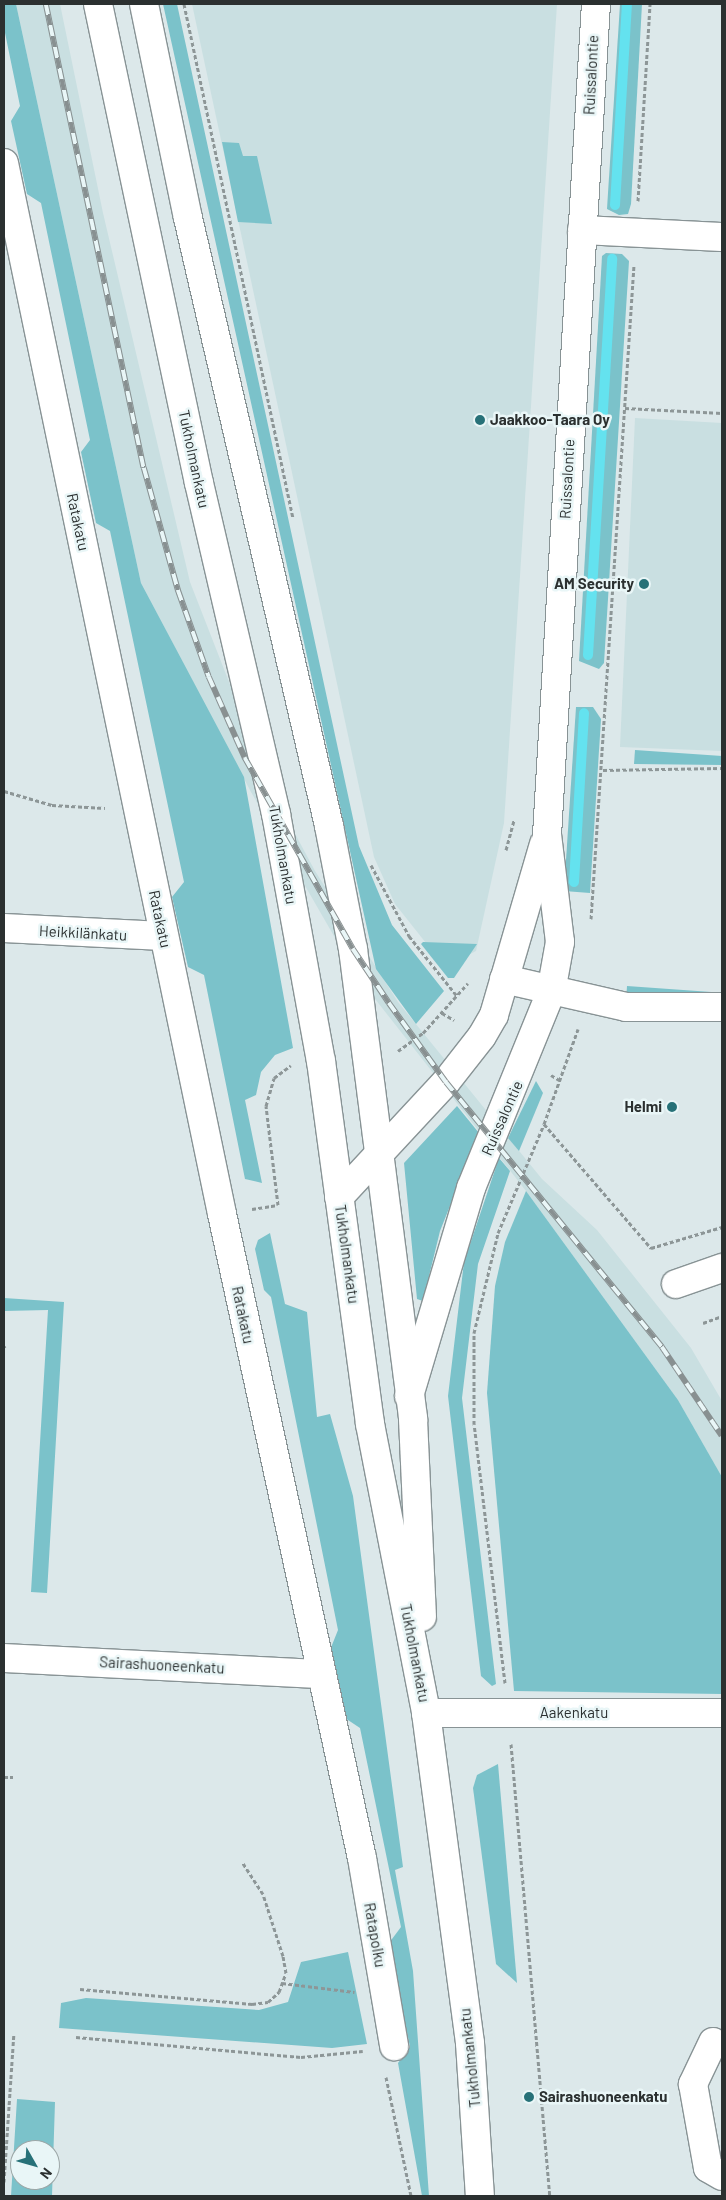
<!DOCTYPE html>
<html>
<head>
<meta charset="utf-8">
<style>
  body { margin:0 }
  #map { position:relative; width:726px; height:2200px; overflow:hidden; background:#dce8ea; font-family:Barlow,sans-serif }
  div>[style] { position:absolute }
  .built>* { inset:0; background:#c9dfe1 }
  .green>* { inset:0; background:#7bc2ca; transform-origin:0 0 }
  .stream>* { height:10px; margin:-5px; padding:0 5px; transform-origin:5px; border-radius:5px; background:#64e2ef }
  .path>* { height:3px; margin-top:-1.5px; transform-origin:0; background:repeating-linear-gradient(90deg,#8d9697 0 4px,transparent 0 6.5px) }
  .roads { filter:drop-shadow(1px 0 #889395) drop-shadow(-1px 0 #889395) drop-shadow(0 1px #889395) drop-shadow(0 -1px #889395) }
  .minor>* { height:28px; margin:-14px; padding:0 14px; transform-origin:14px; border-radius:14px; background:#fff }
  .major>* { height:28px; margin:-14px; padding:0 14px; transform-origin:14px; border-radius:14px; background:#fff }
  .rail>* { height:5.5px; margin-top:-2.75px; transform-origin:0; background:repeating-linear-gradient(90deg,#e9f6f7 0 11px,#889091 0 22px); box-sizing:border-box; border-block:1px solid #889091 }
  .dots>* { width:14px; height:14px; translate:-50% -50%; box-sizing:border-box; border:2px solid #e9f6f7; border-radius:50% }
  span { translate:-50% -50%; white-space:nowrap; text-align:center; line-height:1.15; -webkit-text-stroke:5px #e9f6f7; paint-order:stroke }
  .street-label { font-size:15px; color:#2b3030 }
  .poi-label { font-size:15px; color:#2b3030; font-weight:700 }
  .left { translate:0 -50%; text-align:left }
  .right { translate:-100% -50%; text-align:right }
  .frame { position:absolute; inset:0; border:5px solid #2b3030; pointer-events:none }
  .north { position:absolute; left:10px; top:2140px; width:50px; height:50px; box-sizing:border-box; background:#e9f6f7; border:1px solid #9da7a7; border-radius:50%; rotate:128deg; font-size:14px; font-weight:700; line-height:20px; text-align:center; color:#2b3030 }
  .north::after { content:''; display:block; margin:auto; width:18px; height:22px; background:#277178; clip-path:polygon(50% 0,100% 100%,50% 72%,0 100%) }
</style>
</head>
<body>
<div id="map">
  <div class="built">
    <i style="clip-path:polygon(16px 4px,60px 4px,103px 213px,190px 582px,270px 787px,315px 871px,398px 1002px,542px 1179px,597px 1230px,691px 1348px,722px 1401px,722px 1477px,678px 1400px,526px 1191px,357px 976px,251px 792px,141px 583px)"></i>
    <i style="clip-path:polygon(192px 4px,557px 4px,504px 823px,476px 951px,445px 967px,395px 904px,374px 857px)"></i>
    <i style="clip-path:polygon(635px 418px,722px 423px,722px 751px,620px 747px)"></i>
  </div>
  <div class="green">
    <i style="clip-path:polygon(4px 4px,16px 4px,141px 583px,244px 777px,293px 1048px,275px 1055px,261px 1072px,256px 1095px,245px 1100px,262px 1183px,245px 1179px,204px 975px,188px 967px,172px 897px,184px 882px,110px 531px,96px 523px,81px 452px,90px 440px,41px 203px,27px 194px,11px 121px,20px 106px,4px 28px)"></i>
    <i style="clip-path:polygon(163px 4px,177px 4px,359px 846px,392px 925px,444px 991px,416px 1024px,376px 969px)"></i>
    <i style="clip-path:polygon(620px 4px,642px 4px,631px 204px,628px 214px,619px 215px,607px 209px)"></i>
    <i style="clip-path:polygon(222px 142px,239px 143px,243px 156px,257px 156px,272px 224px,238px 222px)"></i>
    <i style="clip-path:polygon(606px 253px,622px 254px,629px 261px,604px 663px,599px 669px,579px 661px,602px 256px)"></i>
    <i style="clip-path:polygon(576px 707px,593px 707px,601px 719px,590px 893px,564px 891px)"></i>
    <i style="clip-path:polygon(635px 750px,722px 756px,722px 765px,634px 764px)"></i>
    <i style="clip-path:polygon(421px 944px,423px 942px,477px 944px,454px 978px,448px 978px)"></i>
    <i style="left:627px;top:986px;width:95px;height:10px;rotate:4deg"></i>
    <i style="clip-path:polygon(536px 1081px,543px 1093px,519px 1151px,508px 1138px)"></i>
    <i style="clip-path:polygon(457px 1106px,479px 1133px,440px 1231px,423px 1301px,417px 1299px,404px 1163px)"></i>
    <i style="clip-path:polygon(499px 1158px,510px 1171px,478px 1264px,462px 1398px,496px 1684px,492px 1686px,481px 1676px,448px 1396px,464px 1262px)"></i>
    <i style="clip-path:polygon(526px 1191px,678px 1400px,722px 1477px,722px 1694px,514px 1691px,487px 1393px,495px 1286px,505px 1242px)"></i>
    <i style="clip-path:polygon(270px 1233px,285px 1304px,307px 1312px,317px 1417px,330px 1414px,353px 1496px,403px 1867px,395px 1870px,413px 1971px,429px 2196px,422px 2196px,398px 2063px,410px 2047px,389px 1943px,401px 1927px,360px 1728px,342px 1716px,330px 1650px,338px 1630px,271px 1297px,264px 1290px,255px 1249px,258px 1240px)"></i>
    <i style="clip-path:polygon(4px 1298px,64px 1302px,47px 1593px,31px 1592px,48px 1310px,4px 1311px)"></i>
    <i style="clip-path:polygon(498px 1764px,517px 1983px,496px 1964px,473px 1788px,477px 1775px)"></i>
    <i style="clip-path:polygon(348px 1952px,367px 2044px,332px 2048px,59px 2028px,61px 2003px,86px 1998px,259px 2010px,288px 2002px,301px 1962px)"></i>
    <i style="clip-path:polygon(evenodd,17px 2099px,55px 2102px,52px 2196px,11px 2196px,17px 2099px,20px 2150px,50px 2150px,50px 2180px,20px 2180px,20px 2150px)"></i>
  </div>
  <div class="stream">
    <i style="left:615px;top:205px;width:201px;rotate:-86.6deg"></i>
    <i style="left:588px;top:655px;width:397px;rotate:-86.5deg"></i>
    <i style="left:574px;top:882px;width:169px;rotate:-86.6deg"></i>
  </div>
  <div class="path">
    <i style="left:184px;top:4px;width:525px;rotate:78.03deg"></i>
    <i style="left:638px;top:201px;width:197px;rotate:-86.5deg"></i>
    <i style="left:625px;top:408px;width:97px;rotate:3deg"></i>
    <i style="left:603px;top:770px;width:119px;rotate:-1deg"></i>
    <i style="left:4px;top:791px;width:50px;rotate:16.3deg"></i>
    <i style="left:52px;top:805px;width:53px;rotate:3.2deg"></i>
    <i style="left:506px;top:850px;width:31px;rotate:-75deg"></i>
    <i style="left:371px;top:865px;width:81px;rotate:61.8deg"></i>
    <i style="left:409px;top:936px;width:77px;rotate:51.3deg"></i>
    <i style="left:591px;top:919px;width:656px;rotate:-86.24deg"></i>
    <i style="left:442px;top:1013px;width:14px;rotate:30deg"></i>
    <i style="left:398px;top:1051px;width:31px;rotate:-36deg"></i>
    <i style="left:423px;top:1033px;width:67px;rotate:-48deg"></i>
    <i style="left:551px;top:1075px;width:12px;rotate:31deg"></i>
    <i style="left:544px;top:1124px;width:164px;rotate:49.2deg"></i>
    <i style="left:651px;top:1248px;width:74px;rotate:-16.5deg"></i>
    <i style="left:252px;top:1209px;width:26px;rotate:-9deg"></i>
    <i style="left:278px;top:1205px;width:100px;rotate:-96.9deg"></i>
    <i style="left:266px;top:1106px;width:29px;rotate:-74deg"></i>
    <i style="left:274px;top:1078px;width:21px;rotate:-37deg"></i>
    <i style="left:703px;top:1323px;width:20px;rotate:-20deg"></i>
    <i style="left:4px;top:1346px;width:2px;rotate:63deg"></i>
    <i style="left:505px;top:1683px;width:261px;rotate:-96.8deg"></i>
    <i style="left:474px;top:1424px;width:91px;rotate:-90deg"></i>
    <i style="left:474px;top:1333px;width:103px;rotate:-76.5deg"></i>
    <i style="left:498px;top:1233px;width:118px;rotate:-67.1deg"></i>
    <i style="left:544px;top:1124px;width:101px;rotate:-70.3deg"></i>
    <i style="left:511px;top:1744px;width:454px;rotate:85.1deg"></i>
    <i style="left:4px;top:1777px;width:9px"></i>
    <i style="left:282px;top:1983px;width:73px;rotate:7.1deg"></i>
    <i style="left:80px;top:1989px;width:173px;rotate:5deg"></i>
    <i style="left:252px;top:2004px;width:16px;rotate:-7deg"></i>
    <i style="left:268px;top:2002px;width:15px;rotate:-42deg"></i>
    <i style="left:279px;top:1992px;width:20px;rotate:-70deg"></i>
    <i style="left:286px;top:1973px;width:17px;rotate:-100deg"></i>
    <i style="left:283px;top:1956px;width:65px;rotate:-107.9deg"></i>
    <i style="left:263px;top:1894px;width:38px;rotate:-123deg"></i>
    <i style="left:76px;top:2037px;width:226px;rotate:5.1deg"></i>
    <i style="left:301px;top:2057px;width:62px;rotate:-5.5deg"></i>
    <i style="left:386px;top:2077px;width:122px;rotate:78.1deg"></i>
    <i style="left:4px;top:2182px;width:149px;rotate:-86.2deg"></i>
  </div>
  <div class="roads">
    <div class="minor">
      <i style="left:4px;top:163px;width:1073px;rotate:78.28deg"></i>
      <i style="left:222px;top:1214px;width:659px;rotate:77.74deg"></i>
      <i style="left:362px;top:1858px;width:191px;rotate:80.3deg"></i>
      <i style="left:582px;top:230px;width:140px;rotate:2.9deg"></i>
      <i style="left:4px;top:928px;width:159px;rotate:2.9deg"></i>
      <i style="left:504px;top:979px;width:125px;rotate:12.9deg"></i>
      <i style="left:626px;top:1007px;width:96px"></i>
      <i style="left:339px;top:1197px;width:157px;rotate:-47.1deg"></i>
      <i style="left:446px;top:1082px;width:58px;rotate:-52deg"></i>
      <i style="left:482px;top:1036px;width:24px;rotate:-60deg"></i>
      <i style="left:494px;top:1015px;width:178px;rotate:-73.7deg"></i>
      <i style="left:676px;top:1284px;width:49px;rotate:-19.2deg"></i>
      <i style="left:409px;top:1396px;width:217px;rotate:-73.4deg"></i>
      <i style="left:471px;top:1188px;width:212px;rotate:-67.8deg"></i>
      <i style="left:551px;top:992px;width:51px;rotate:-79.8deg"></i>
      <i style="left:560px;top:942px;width:108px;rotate:-96.9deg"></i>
      <i style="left:547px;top:835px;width:832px;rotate:-86.63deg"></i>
      <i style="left:4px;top:1658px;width:315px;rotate:2.9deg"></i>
      <i style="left:426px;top:1713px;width:296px"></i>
      <i style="left:713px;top:2042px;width:47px;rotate:115.5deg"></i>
      <i style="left:693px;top:2084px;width:85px;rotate:79.9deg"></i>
      <i style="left:708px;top:2168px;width:16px;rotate:30deg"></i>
    </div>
    <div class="major">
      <i style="left:98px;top:4px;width:490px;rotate:78.1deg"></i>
      <i style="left:199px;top:483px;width:340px;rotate:76.9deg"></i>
      <i style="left:276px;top:814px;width:251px;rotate:79.7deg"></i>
      <i style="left:321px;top:1061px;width:366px;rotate:82.3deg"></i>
      <i style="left:370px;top:1424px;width:294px;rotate:79deg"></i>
      <i style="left:426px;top:1713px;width:333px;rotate:82.4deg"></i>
      <i style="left:470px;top:2043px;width:153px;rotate:86.3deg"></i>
      <i style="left:144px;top:4px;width:218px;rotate:78.4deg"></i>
      <i style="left:188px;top:218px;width:624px;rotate:76.94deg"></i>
      <i style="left:329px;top:826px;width:125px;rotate:79deg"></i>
      <i style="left:353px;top:949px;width:474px;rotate:82.7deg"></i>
      <i style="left:413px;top:1419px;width:198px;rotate:87.4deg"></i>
    </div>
  </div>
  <div class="rail">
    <i style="left:46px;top:4px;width:474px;rotate:78.1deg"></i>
    <i style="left:144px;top:468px;width:127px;rotate:74.4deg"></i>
    <i style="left:178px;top:590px;width:92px;rotate:70.4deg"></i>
    <i style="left:209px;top:677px;width:89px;rotate:66deg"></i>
    <i style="left:245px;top:758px;width:219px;rotate:60.5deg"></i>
    <i style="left:353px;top:949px;width:65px;rotate:56.3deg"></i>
    <i style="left:389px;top:1003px;width:97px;rotate:54.2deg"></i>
    <i style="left:446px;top:1082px;width:342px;rotate:50.8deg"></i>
    <i style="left:662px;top:1347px;width:107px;rotate:56deg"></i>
  </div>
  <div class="dots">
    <i style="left:480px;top:420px;background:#277178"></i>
    <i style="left:644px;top:584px;background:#277178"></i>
    <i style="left:672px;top:1107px;background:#277178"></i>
    <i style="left:529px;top:2097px;background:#277178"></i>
  </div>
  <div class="street-label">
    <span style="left:591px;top:75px;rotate:-87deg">Ruissalontie</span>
    <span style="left:194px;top:459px;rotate:78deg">Tukholmankatu</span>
    <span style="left:567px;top:479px;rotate:-87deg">Ruissalontie</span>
    <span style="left:78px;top:522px;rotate:78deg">Ratakatu</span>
    <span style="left:283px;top:855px;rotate:80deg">Tukholmankatu</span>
    <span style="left:160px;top:919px;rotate:78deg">Ratakatu</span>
    <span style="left:83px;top:933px;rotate:3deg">Heikkilänkatu</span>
    <span style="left:502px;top:1118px;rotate:-66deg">Ruissalontie</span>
    <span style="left:347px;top:1254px;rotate:82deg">Tukholmankatu</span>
    <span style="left:243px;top:1315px;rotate:78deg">Ratakatu</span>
    <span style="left:415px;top:1653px;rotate:79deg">Tukholmankatu</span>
    <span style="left:162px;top:1665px;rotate:3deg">Sairashuoneenkatu</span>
    <span style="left:574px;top:1713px">Aakenkatu</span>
    <span style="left:375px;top:1935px;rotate:80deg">Ratapolku</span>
    <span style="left:470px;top:2058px;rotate:-96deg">Tukholmankatu</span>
  </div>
  <div class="poi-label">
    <span class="left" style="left:490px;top:420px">Jaakkoo-Taara Oy</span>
    <span class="right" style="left:634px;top:584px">AM Security</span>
    <span class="right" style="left:662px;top:1107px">Helmi</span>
    <span class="left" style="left:539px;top:2097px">Sairashuoneenkatu</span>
  </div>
  <div class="frame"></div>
  <div class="north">N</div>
</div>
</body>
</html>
